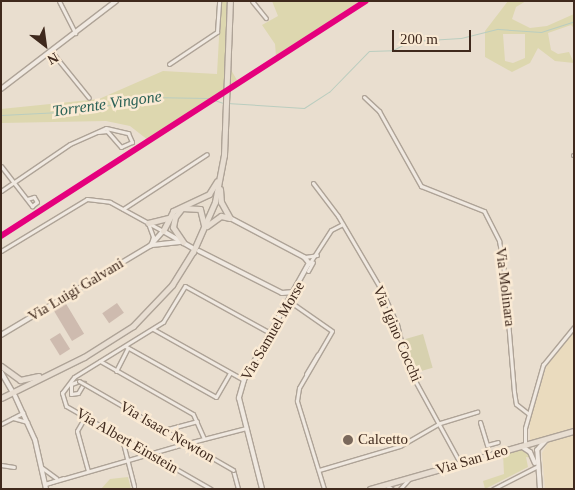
<!DOCTYPE html>
<html>
<head>
<meta charset="utf-8">
<style>
  body { margin:0 }
  #map { position:relative; width:575px; height:490px; overflow:hidden; background:#e9decf; font-family:Georgia,serif }
  div>[style] { position:absolute }
  .farmland>* { inset:0; background:#eadbbe }
  .green>* { inset:0; background:#ddd7af }
  .cemetery>* { inset:0; background:#d7d1af; transform-origin:0 0 }
  .stream>* { height:1px; margin:-0.5px; padding:0 0.5px; transform-origin:0.5px; border-radius:0.5px; background:#bacdbf }
  .building>* { inset:0; background:#cebbaf; transform-origin:0 0 }
  .roads { filter:drop-shadow(1px 0 #aea397) drop-shadow(-1px 0 #aea397) drop-shadow(0 1px #aea397) drop-shadow(0 -1px #aea397) }
  .street>* { height:3px; margin:-1.5px; padding:0 1.5px; transform-origin:1.5px; border-radius:1.5px; background:#f0e9e1 }
  .secondary>* { height:4px; margin:-2px; padding:0 2px; transform-origin:2px; border-radius:2px; background:#f0e9e1 }
  .primary>* { height:5px; margin:-2.5px; padding:0 2.5px; transform-origin:2.5px; border-radius:2.5px; background:#e8ded2 }
  .bridges { filter:drop-shadow(1px 0 #aea397) drop-shadow(-1px 0 #aea397) drop-shadow(0 1px #aea397) drop-shadow(0 -1px #aea397) }
  .street-bridge>* { height:3px; margin:-1.5px; padding:0 1.5px; transform-origin:1.5px; border-radius:1.5px; background:#f0e9e1 }
  .rail-1>* { height:6px; margin:-3px; padding:0 3px; transform-origin:3px; border-radius:3px; background:#e5007d }
  .dots>* { width:14px; height:14px; translate:-50% -50%; box-sizing:border-box; border:2px solid #faead4; border-radius:50% }
  span { translate:-50% -50%; white-space:nowrap; text-align:center; line-height:1.15; -webkit-text-stroke:5px #faead4; paint-order:stroke }
  .street-label { font-size:15px; color:#3f291d }
  .poi-label { font-size:15px; color:#3f291d }
  .left { translate:0 -50%; text-align:left }
  .water-label { font-size:16px; color:#2a6156; font-style:italic }
  .frame { position:absolute; inset:0; border:2px solid #3f291d; pointer-events:none }
  .north { position:absolute; left:20px; top:20px; width:50px; height:50px; -webkit-text-stroke:4px #faead4; paint-order:stroke; rotate:150deg; font-size:14px; font-weight:700; line-height:20px; text-align:center; color:#3f291d }
  .north::after { content:''; display:block; margin:auto; width:18px; height:22px; background:#3f291d; clip-path:polygon(50% 0,100% 100%,50% 72%,0 100%) }
  .scale { position:absolute; left:392px; top:30px; width:79px; height:22px; box-sizing:border-box; border:2px solid #3f291d; border-top:0; padding-left:6px; font-size:15px; line-height:18px; white-space:nowrap; color:#3f291d; -webkit-text-stroke:4px #faead4; paint-order:stroke }
</style>
</head>
<body>
<div id="map">
  <div class="farmland">
    <i style="clip-path:polygon(574px 329px,574px 429px,530px 441px,530px 421px,546px 367px)"></i>
    <i style="clip-path:polygon(574px 434px,574px 489px,545px 489px,542px 453px,549px 441px)"></i>
  </div>
  <div class="green">
    <i style="clip-path:polygon(221px 1px,228px 1px,230px 68px,238px 82px,148px 140px,130px 126px,106px 121px,1px 123px,1px 109px,99px 99px,163px 71px,217px 74px)"></i>
    <i style="clip-path:polygon(272px 1px,360px 1px,276px 56px,275px 44px,262px 25px,278px 16px)"></i>
    <i style="clip-path:polygon(evenodd,508px 1px,526px 1px,516px 7px,512px 19px,530px 28px,547px 26px,574px 14px,574px 28px,571px 25px,548px 33px,551px 50px,558px 54px,569px 52px,574px 63px,555px 61px,538px 48px,530px 63px,512px 72px,485px 57px,485px 31px,508px 1px,503px 34px,525px 34px,525px 58px,513px 63px,505px 61px,503px 34px)"></i>
    <i style="clip-path:polygon(523px 449px,532px 458px,526px 457px,528px 467px,485px 489px,483px 481px,504px 474px,503px 454px)"></i>
    <i style="clip-path:polygon(128px 477px,131px 489px,101px 489px,110px 479px)"></i>
  </div>
  <div class="cemetery">
    <i style="left:423px;top:334px;width:35px;height:20px;rotate:74deg"></i>
  </div>
  <div class="stream">
    <i style="left:227px;top:103px;width:77px;rotate:3.7deg"></i>
    <i style="left:304px;top:108px;width:30px;rotate:-33deg"></i>
    <i style="left:329px;top:92px;width:57px;rotate:-45.7deg"></i>
    <i style="left:369px;top:51px;width:24px;rotate:-2deg"></i>
    <i style="left:393px;top:50px;width:20px;rotate:-27deg"></i>
    <i style="left:411px;top:41px;width:50px;rotate:-3.4deg"></i>
    <i style="left:461px;top:38px;width:38px;rotate:-14deg"></i>
    <i style="left:498px;top:29px;width:43px;rotate:4deg"></i>
    <i style="left:541px;top:32px;width:35px;rotate:-18deg"></i>
    <i style="left:1px;top:115px;width:79px;rotate:-2.9deg"></i>
    <i style="left:80px;top:111px;width:68px;rotate:-11.8deg"></i>
    <i style="left:147px;top:97px;width:61px;rotate:0.9deg"></i>
    <i style="left:208px;top:98px;width:16px;rotate:18deg"></i>
  </div>
  <div class="building">
    <i style="left:65px;top:302px;width:37px;height:14px;rotate:59deg"></i>
    <i style="left:117px;top:303px;width:12px;height:18px;rotate:55deg"></i>
    <i style="left:60px;top:333px;width:19px;height:12px;rotate:58deg"></i>
  </div>
  <div class="roads">
    <div class="street">
      <i style="left:59px;top:1px;width:36px;rotate:63deg"></i>
      <i style="left:252px;top:1px;width:22px;rotate:51deg"></i>
      <i style="left:51px;top:51px;width:60px;rotate:51deg"></i>
      <i style="left:169px;top:64px;width:58px;rotate:-33.7deg"></i>
      <i style="left:217px;top:32px;width:31px;rotate:-86deg"></i>
      <i style="left:364px;top:97px;width:21px;rotate:43deg"></i>
      <i style="left:379px;top:111px;width:86px;rotate:60.8deg"></i>
      <i style="left:421px;top:186px;width:68px;rotate:21.6deg"></i>
      <i style="left:484px;top:211px;width:34px;rotate:63deg"></i>
      <i style="left:499px;top:241px;width:20px;rotate:79deg"></i>
      <i style="left:503px;top:261px;width:131px;rotate:85.2deg"></i>
      <i style="left:514px;top:392px;width:12px;rotate:81deg"></i>
      <i style="left:516px;top:404px;width:16px;rotate:38deg"></i>
      <i style="left:573px;top:155px;width:1px"></i>
      <i style="left:1px;top:166px;width:51px;rotate:52.2deg"></i>
      <i style="left:32px;top:206px;width:6px;rotate:-39deg"></i>
      <i style="left:37px;top:202px;width:6px;rotate:-121deg"></i>
      <i style="left:34px;top:197px;width:7px;rotate:164deg"></i>
      <i style="left:313px;top:183px;width:41px;rotate:52.9deg"></i>
      <i style="left:338px;top:216px;width:87px;rotate:59.6deg"></i>
      <i style="left:382px;top:291px;width:36px;rotate:66deg"></i>
      <i style="left:397px;top:324px;width:43px;rotate:76.6deg"></i>
      <i style="left:407px;top:366px;width:111px;rotate:61.3deg"></i>
      <i style="left:1px;top:191px;width:83px;rotate:-34.3deg"></i>
      <i style="left:70px;top:144px;width:39px;rotate:-24deg"></i>
      <i style="left:106px;top:128px;width:23px;rotate:13deg"></i>
      <i style="left:128px;top:133px;width:10px;rotate:66deg"></i>
      <i style="left:132px;top:142px;width:12px;rotate:156deg"></i>
      <i style="left:121px;top:147px;width:21px;rotate:-131deg"></i>
      <i style="left:107px;top:131px;width:9px;rotate:174deg"></i>
      <i style="left:123px;top:209px;width:100px;rotate:-33.2deg"></i>
      <i style="left:148px;top:223px;width:15px;rotate:70deg"></i>
      <i style="left:153px;top:237px;width:9px;rotate:108deg"></i>
      <i style="left:1px;top:251px;width:100px;rotate:-31.2deg"></i>
      <i style="left:87px;top:199px;width:23px;rotate:7deg"></i>
      <i style="left:110px;top:202px;width:60px;rotate:28.7deg"></i>
      <i style="left:305px;top:257px;width:12px;rotate:-9deg"></i>
      <i style="left:309px;top:264px;width:40px;rotate:-57.1deg"></i>
      <i style="left:331px;top:230px;width:13px;rotate:-27deg"></i>
      <i style="left:308px;top:271px;width:10px;rotate:-61deg"></i>
      <i style="left:289px;top:301px;width:52px;rotate:34.9deg"></i>
      <i style="left:332px;top:331px;width:66px;rotate:120.1deg"></i>
      <i style="left:299px;top:388px;width:13px;rotate:99deg"></i>
      <i style="left:297px;top:401px;width:92px;rotate:72.9deg"></i>
      <i style="left:153px;top:329px;width:104px;rotate:29.3deg"></i>
      <i style="left:125px;top:346px;width:104px;rotate:29.3deg"></i>
      <i style="left:216px;top:397px;width:28px;rotate:-60deg"></i>
      <i style="left:100px;top:361px;width:107px;rotate:29.7deg"></i>
      <i style="left:193px;top:414px;width:27px;rotate:66deg"></i>
      <i style="left:116px;top:371px;width:25px;rotate:-63deg"></i>
      <i style="left:306px;top:374px;width:23px;rotate:-59deg"></i>
      <i style="left:79px;top:381px;width:9px;rotate:159deg"></i>
      <i style="left:71px;top:384px;width:10px;rotate:90deg"></i>
      <i style="left:71px;top:394px;width:7px;rotate:-8deg"></i>
      <i style="left:78px;top:393px;width:12px;rotate:-59deg"></i>
      <i style="left:85px;top:417px;width:16px;rotate:120deg"></i>
      <i style="left:77px;top:431px;width:41px;rotate:74.6deg"></i>
      <i style="left:13px;top:418px;width:15px;rotate:16deg"></i>
      <i style="left:480px;top:422px;width:24px;rotate:73deg"></i>
      <i style="left:487px;top:445px;width:11px;rotate:-15deg"></i>
      <i style="left:1px;top:424px;width:25px;rotate:-27deg"></i>
      <i style="left:164px;top:430px;width:34px;rotate:-15deg"></i>
      <i style="left:122px;top:439px;width:49px;rotate:75.7deg"></i>
      <i style="left:192px;top:442px;width:56px;rotate:-14.5deg"></i>
      <i style="left:525px;top:445px;width:17px;rotate:-90deg"></i>
      <i style="left:525px;top:428px;width:66px;rotate:-74.1deg"></i>
      <i style="left:543px;top:365px;width:49px;rotate:-50.8deg"></i>
      <i style="left:1px;top:465px;width:13px;rotate:9deg"></i>
      <i style="left:41px;top:467px;width:19px;rotate:36deg"></i>
      <i style="left:233px;top:470px;width:20px;rotate:75deg"></i>
      <i style="left:319px;top:470px;width:84px;rotate:-16.5deg"></i>
      <i style="left:400px;top:446px;width:46px;rotate:-29.9deg"></i>
      <i style="left:440px;top:423px;width:39px;rotate:-17deg"></i>
      <i style="left:45px;top:484px;width:145px;rotate:-16.1deg"></i>
      <i style="left:45px;top:484px;width:19px;rotate:-18deg"></i>
      <i style="left:386px;top:485px;width:7px;rotate:34deg"></i>
      <i style="left:211px;top:489px;width:167px;rotate:-150.2deg"></i>
      <i style="left:66px;top:406px;width:14px;rotate:-107deg"></i>
      <i style="left:62px;top:393px;width:20px;rotate:-53deg"></i>
      <i style="left:74px;top:377px;width:105px;rotate:-31.7deg"></i>
      <i style="left:163px;top:322px;width:42px;rotate:-58.6deg"></i>
      <i style="left:185px;top:286px;width:97px;rotate:28.9deg"></i>
      <i style="left:400px;top:489px;width:15px;rotate:-48deg"></i>
      <i style="left:493px;top:489px;width:48px;rotate:-27.1deg"></i>
    </div>
    <div class="secondary">
      <i style="left:1px;top:89px;width:145px;rotate:-37.4deg"></i>
      <i style="left:230px;top:218px;width:84px;rotate:27.8deg"></i>
      <i style="left:304px;top:257px;width:8px;rotate:50deg"></i>
      <i style="left:309px;top:263px;width:134px;rotate:119.1deg"></i>
      <i style="left:244px;top:380px;width:19px;rotate:106deg"></i>
      <i style="left:239px;top:398px;width:94px;rotate:75.8deg"></i>
      <i style="left:152px;top:245px;width:28px;rotate:-6deg"></i>
      <i style="left:199px;top:251px;width:93px;rotate:26.8deg"></i>
      <i style="left:282px;top:293px;width:12px;rotate:-5deg"></i>
      <i style="left:1px;top:335px;width:174px;rotate:-30.9deg"></i>
      <i style="left:150px;top:246px;width:20px;rotate:-49deg"></i>
      <i style="left:163px;top:231px;width:34px;rotate:30deg"></i>
      <i style="left:1px;top:372px;width:22px;rotate:60deg"></i>
      <i style="left:15px;top:396px;width:48px;rotate:65.6deg"></i>
      <i style="left:35px;top:440px;width:50px;rotate:77.3deg"></i>
      <i style="left:521px;top:446px;width:11px;rotate:34deg"></i>
      <i style="left:530px;top:452px;width:12px;rotate:66deg"></i>
      <i style="left:540px;top:489px;width:39px;rotate:-94deg"></i>
      <i style="left:537px;top:450px;width:13px;rotate:-48deg"></i>
    </div>
    <div class="primary">
      <i style="left:220px;top:189px;width:13px;rotate:86deg"></i>
      <i style="left:221px;top:202px;width:18px;rotate:61deg"></i>
      <i style="left:148px;top:223px;width:21px;rotate:-14deg"></i>
      <i style="left:207px;top:226px;width:17px;rotate:-36deg"></i>
      <i style="left:221px;top:216px;width:9px;rotate:13deg"></i>
      <i style="left:163px;top:231px;width:22px;rotate:-63deg"></i>
      <i style="left:173px;top:211px;width:40px;rotate:-25deg"></i>
      <i style="left:209px;top:194px;width:15px;rotate:-58deg"></i>
      <i style="left:183px;top:242px;width:18px;rotate:-124deg"></i>
      <i style="left:173px;top:227px;width:10px;rotate:-79deg"></i>
      <i style="left:175px;top:217px;width:11px;rotate:-52deg"></i>
      <i style="left:182px;top:208px;width:18px;rotate:3deg"></i>
      <i style="left:200px;top:209px;width:16px;rotate:76deg"></i>
      <i style="left:1px;top:366px;width:24px;rotate:36deg"></i>
      <i style="left:20px;top:380px;width:19px;rotate:-12deg"></i>
      <i style="left:1px;top:398px;width:93px;rotate:-26.3deg"></i>
      <i style="left:84px;top:357px;width:58px;rotate:-32.3deg"></i>
      <i style="left:133px;top:326px;width:57px;rotate:-46.4deg"></i>
      <i style="left:172px;top:285px;width:39px;rotate:-58deg"></i>
      <i style="left:193px;top:252px;width:55px;rotate:-66.3deg"></i>
      <i style="left:215px;top:202px;width:48px;rotate:-79.2deg"></i>
      <i style="left:224px;top:155px;width:154px;rotate:-87.8deg"></i>
      <i style="left:370px;top:489px;width:212px;rotate:-15.9deg"></i>
    </div>
  </div>
  <div class="bridges">
    <div class="street-bridge">
      <i style="left:79px;top:381px;width:178px;rotate:30deg"></i>
    </div>
  </div>
  <div class="rail-1">
    <i style="left:1px;top:236px;width:434px;rotate:-32.8deg"></i>
  </div>
  <div class="dots">
    <i style="left:348px;top:440px;background:#7a685b"></i>
  </div>
  <div class="street-label">
    <span style="left:505px;top:287px;rotate:83deg">Via Molinara</span>
    <span style="left:76px;top:290px;rotate:-31deg">Via Luigi Galvani</span>
    <span style="left:273px;top:331px;rotate:-60deg">Via Samuel Morse</span>
    <span style="left:397px;top:334px;rotate:67deg">Via Igino Cocchi</span>
    <span style="left:167px;top:432px;rotate:30deg">Via Isaac Newton</span>
    <span style="left:127px;top:441px;rotate:30deg">Via Albert Einstein</span>
    <span style="left:472px;top:460px;rotate:-16deg">Via San Leo</span>
  </div>
  <div class="poi-label">
    <span class="left" style="left:358px;top:440px">Calcetto</span>
  </div>
  <div class="water-label">
    <span style="left:107px;top:104px;rotate:-8deg">Torrente Vingone</span>
  </div>
  <div class="frame"></div>
  <div class="north">N</div>
  <div class="scale">200 m</div>
</div>
</body>
</html>
